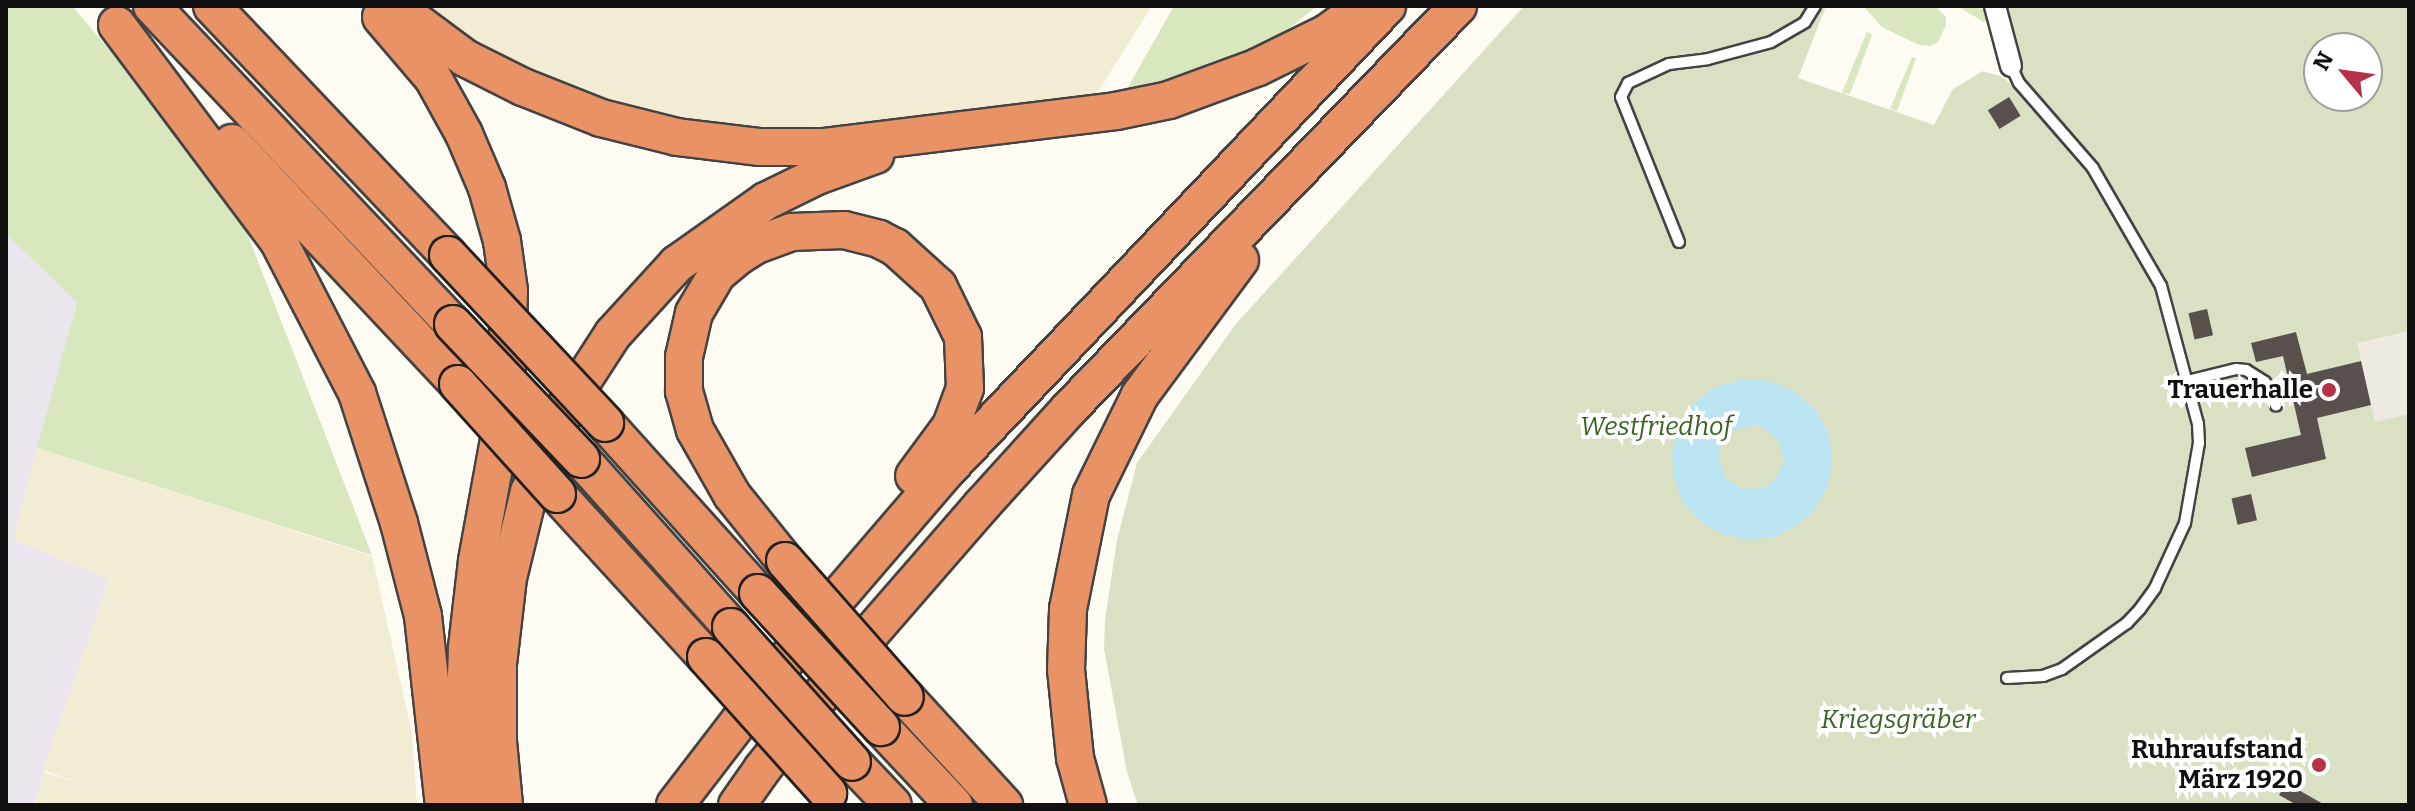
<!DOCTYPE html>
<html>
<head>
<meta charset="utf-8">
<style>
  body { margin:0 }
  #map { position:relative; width:2415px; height:811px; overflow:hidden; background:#fefbf3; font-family:Bitter,serif }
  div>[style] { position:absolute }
  .industrial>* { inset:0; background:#ebe5ed }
  .farmland>* { inset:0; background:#f3ecd4 }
  .green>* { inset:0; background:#d8e7be }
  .cemetery>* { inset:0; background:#dae0c4 }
  .plaza>* { inset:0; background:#efeae1 }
  .water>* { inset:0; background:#bbe4f2 }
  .building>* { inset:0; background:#57504d; transform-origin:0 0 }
  .roads { filter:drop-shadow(2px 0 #434343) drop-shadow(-2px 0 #434343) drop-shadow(0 2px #434343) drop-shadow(0 -2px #434343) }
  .service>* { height:10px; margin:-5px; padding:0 5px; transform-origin:5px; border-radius:5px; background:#fff }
  .minor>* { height:20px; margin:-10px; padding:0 10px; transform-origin:10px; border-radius:10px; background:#fff }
  .motorway>* { height:36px; margin:-18px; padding:0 18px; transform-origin:18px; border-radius:18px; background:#e99266 }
  .bridges { filter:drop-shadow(2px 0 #212121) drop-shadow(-2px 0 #212121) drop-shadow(0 2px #212121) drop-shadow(0 -2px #212121) }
  .motorway-bridge>* { height:36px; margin:-18px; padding:0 18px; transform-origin:18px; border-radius:18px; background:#e99266 }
  .dots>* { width:22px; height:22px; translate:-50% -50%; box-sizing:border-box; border:4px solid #fff; border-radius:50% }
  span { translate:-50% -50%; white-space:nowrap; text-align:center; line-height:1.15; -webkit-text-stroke:8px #fff; paint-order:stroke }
  .poi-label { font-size:26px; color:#101010; font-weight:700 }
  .right { translate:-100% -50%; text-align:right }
  .park-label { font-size:26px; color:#396324; font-style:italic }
  .frame { position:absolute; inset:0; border:8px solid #101010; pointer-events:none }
  .north { position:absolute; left:2303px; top:32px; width:80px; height:80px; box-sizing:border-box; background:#fff; border:2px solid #9f9f9f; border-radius:50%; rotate:299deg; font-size:22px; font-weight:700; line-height:32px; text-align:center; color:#101010 }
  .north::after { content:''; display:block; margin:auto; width:28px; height:36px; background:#b53248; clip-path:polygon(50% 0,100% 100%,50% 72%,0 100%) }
</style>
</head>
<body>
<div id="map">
  <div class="industrial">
    <i style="clip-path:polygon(6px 234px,77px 301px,14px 539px,109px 579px,34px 805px,6px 805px)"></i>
  </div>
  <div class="farmland">
    <i style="clip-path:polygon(422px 6px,1152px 6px,1092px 101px,967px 120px,737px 130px,618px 107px,482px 54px)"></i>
    <i style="clip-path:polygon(37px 448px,372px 556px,412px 733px,417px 805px,35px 805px,44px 772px,92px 787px,43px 770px,109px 580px,14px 539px)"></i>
  </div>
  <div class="green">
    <i style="clip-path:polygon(6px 6px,72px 6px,231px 192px,372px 555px,37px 448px,77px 302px,6px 234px)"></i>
    <i style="clip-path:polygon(1174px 6px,1317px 6px,1269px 44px,1119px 103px)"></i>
    <i style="clip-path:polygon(1863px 6px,1935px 6px,1946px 17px,1946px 25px,1938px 42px,1930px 46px,1919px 45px,1882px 27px)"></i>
    <i style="clip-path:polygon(1957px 6px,1988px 9px,1990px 16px,1984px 22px)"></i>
    <i style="clip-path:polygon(1867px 31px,1872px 35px,1850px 94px,1842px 93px)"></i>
    <i style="clip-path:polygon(1912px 57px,1916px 58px,1897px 111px,1890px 109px)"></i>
  </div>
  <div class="cemetery">
    <i style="clip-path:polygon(evenodd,1524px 6px,1826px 6px,1798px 78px,1934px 125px,1953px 89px,1983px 71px,2000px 76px,2016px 87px,2031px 110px,2045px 105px,2025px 83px,2011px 53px,2001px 6px,2409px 6px,2409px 805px,1138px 805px,1127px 772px,1104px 649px,1105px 620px,1117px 540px,1137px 463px,1235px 325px,1524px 6px,2319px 48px,2367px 48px,2367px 96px,2319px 96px,2319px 48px)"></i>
  </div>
  <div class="plaza">
    <i style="clip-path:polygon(2409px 331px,2409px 414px,2375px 422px,2357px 343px)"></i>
  </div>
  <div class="water">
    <i style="clip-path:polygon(evenodd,1743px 379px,1770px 381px,1795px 392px,1816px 410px,1829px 435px,1832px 462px,1827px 487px,1815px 509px,1796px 526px,1773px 537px,1747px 540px,1722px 534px,1700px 521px,1683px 502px,1674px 478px,1672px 453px,1679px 426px,1694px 403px,1716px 387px,1743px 379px,1754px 425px,1764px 428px,1779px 441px,1784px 461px,1775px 480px,1766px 487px,1744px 490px,1725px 478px,1719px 457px,1721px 446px,1734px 430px,1754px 425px)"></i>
  </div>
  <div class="building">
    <i style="left:2009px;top:97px;width:22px;height:25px;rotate:58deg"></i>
    <i style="left:2207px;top:309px;width:27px;height:19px;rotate:77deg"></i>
    <i style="clip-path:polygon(2296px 332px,2307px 374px,2361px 361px,2371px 405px,2317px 418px,2326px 459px,2252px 477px,2245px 448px,2301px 435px,2283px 356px,2256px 362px,2251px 343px)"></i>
    <i style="left:2251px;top:494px;width:27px;height:20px;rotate:77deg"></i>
    <i style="clip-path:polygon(2287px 783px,2295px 788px,2325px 805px,2297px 805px,2279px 795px)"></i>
  </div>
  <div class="roads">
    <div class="service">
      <i style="left:1679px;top:242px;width:156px;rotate:-111.8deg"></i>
      <i style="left:1621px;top:97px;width:16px;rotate:-63deg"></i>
      <i style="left:1628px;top:83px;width:45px;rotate:-24.9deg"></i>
      <i style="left:1669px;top:64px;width:39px;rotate:-7deg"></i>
      <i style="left:1708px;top:59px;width:65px;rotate:-15.1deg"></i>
      <i style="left:1771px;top:42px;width:39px;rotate:-30deg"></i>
      <i style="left:1805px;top:22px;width:19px;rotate:-58deg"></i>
      <i style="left:2187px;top:381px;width:50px;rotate:-13.8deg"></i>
      <i style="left:2236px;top:369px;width:10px;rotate:6deg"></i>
      <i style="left:2246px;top:370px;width:22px;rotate:32deg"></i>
      <i style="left:2265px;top:382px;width:26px;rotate:65deg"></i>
      <i style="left:2007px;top:678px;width:36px;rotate:-3deg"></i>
      <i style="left:2043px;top:676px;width:20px;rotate:-20deg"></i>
      <i style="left:2062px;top:669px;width:80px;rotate:-35.3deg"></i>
      <i style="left:2127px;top:623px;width:19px;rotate:-47deg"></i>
      <i style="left:2140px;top:609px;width:26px;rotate:-54deg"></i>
      <i style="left:2155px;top:588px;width:72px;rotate:-65.2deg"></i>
      <i style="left:2185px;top:523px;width:81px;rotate:-80.1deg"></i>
      <i style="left:2199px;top:443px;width:19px;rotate:-93deg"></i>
      <i style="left:2198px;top:424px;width:143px;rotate:-105deg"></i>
      <i style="left:2161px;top:286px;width:136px;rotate:-120deg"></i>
      <i style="left:2093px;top:168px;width:113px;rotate:-131deg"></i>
      <i style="left:2019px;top:83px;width:19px;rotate:-115deg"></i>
    </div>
    <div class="minor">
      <i style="left:1995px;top:6px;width:62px;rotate:75.1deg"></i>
    </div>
    <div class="motorway">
      <i style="left:152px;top:6px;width:438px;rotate:46.6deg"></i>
      <i style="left:212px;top:6px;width:343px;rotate:46.5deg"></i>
      <i style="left:395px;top:6px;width:87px;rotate:36.6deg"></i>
      <i style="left:465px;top:58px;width:65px;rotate:26.6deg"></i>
      <i style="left:523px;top:87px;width:84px;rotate:21.7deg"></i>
      <i style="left:601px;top:118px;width:78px;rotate:14deg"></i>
      <i style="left:677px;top:137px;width:84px;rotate:6.9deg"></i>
      <i style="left:760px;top:147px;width:63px"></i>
      <i style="left:823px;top:147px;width:295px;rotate:-7deg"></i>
      <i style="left:1116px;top:111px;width:54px;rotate:-11.7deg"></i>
      <i style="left:1169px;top:100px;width:95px;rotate:-20.3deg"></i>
      <i style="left:1258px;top:67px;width:77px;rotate:-26.2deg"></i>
      <i style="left:1327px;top:33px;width:46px;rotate:-36.1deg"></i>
      <i style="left:381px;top:17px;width:80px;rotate:49.6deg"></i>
      <i style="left:433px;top:78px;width:64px;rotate:61deg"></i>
      <i style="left:464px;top:134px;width:59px;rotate:66.9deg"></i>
      <i style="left:487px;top:188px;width:55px;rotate:74.2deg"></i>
      <i style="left:502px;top:241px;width:50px;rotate:82deg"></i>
      <i style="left:509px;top:291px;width:110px;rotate:91.6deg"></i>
      <i style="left:506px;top:401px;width:163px;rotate:100.3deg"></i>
      <i style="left:477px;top:561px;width:88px;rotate:96.6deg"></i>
      <i style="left:467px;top:648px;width:86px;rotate:92deg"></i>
      <i style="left:464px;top:734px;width:71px;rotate:86deg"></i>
      <i style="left:117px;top:25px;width:269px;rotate:53.2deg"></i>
      <i style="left:278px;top:240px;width:172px;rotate:62.7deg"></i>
      <i style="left:357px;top:393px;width:137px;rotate:72.1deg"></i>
      <i style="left:399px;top:523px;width:96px;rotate:75.5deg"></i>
      <i style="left:423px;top:616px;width:190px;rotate:83.7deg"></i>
      <i style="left:232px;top:143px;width:330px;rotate:46.8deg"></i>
      <i style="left:605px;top:423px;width:229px;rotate:48deg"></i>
      <i style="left:581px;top:459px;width:225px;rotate:48.2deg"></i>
      <i style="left:557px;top:494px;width:221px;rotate:47.6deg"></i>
      <i style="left:785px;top:561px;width:85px;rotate:-128.8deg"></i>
      <i style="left:732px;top:495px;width:75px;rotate:-119.6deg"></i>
      <i style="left:695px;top:430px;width:41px;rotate:-105.8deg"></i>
      <i style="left:684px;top:391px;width:34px;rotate:-90deg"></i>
      <i style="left:684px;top:357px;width:45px;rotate:-77.2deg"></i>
      <i style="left:694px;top:313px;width:45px;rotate:-59.5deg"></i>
      <i style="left:717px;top:274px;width:26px;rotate:-40deg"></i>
      <i style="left:737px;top:257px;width:22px;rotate:-32deg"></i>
      <i style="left:756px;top:245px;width:37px;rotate:-20deg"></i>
      <i style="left:791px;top:232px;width:53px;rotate:-2.2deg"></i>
      <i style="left:844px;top:230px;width:36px;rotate:14deg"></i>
      <i style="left:879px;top:239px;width:18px;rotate:27deg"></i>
      <i style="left:895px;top:247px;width:58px;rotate:42.2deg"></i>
      <i style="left:938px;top:286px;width:57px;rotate:63.9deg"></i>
      <i style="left:963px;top:337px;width:51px;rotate:87.8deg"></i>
      <i style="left:965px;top:388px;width:40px;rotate:110.2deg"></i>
      <i style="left:951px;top:426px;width:62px;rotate:126.5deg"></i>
      <i style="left:905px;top:697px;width:147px;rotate:47.5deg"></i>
      <i style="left:881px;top:727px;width:107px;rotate:46.9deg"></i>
      <i style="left:852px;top:762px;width:59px;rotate:46.4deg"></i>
      <i style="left:504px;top:805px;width:64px;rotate:-95.4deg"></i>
      <i style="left:498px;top:741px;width:77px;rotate:-90deg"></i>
      <i style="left:498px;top:664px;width:87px;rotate:-83.4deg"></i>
      <i style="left:508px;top:578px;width:89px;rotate:-76.3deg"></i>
      <i style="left:529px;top:492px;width:95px;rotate:-66.4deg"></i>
      <i style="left:567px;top:405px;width:85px;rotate:-57.1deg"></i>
      <i style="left:613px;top:334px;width:95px;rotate:-47.6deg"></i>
      <i style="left:677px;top:264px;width:109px;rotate:-35.3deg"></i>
      <i style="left:766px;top:201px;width:57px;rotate:-26.1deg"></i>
      <i style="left:817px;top:176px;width:62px;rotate:-19.9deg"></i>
      <i style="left:675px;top:805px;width:215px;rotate:-52.5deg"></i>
      <i style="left:806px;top:634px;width:218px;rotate:-49.3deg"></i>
      <i style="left:948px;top:469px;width:638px;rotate:-46.52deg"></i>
      <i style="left:737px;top:805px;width:45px;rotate:-54.9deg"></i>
      <i style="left:763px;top:768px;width:170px;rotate:-51.4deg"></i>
      <i style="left:869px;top:635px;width:172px;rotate:-49deg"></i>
      <i style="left:982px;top:505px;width:130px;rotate:-47.8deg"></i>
      <i style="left:1069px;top:409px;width:560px;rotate:-46.01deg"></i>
      <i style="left:1088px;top:805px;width:49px;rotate:-105.5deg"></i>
      <i style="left:1075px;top:758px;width:88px;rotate:-95.8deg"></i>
      <i style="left:1066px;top:670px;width:61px;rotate:-88.1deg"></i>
      <i style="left:1068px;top:609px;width:116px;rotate:-78.6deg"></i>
      <i style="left:1091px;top:495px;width:111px;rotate:-63.9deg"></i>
      <i style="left:1140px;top:395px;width:168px;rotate:-53.5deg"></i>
    </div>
  </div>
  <div class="bridges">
    <div class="motorway-bridge">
      <i style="left:448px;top:255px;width:230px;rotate:46.9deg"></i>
      <i style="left:453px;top:324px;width:186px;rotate:46.5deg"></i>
      <i style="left:458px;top:384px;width:148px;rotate:48deg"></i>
      <i style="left:785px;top:561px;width:181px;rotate:48.6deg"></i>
      <i style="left:758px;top:593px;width:182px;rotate:47.5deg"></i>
      <i style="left:731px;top:627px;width:181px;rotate:48.1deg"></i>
      <i style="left:706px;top:657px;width:183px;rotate:48.1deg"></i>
    </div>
  </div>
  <div class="dots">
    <i style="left:2329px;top:390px;background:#b53248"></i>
    <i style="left:2319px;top:765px;background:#b53248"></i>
  </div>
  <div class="poi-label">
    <span class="right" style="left:2313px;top:390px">Trauerhalle</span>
    <span class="right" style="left:2303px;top:765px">Ruhraufstand<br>März 1920</span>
  </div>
  <div class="park-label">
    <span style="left:1656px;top:427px">Westfriedhof</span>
    <span style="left:1898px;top:720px">Kriegsgräber</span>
  </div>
  <div class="frame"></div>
  <div class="north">N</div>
</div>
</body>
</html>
